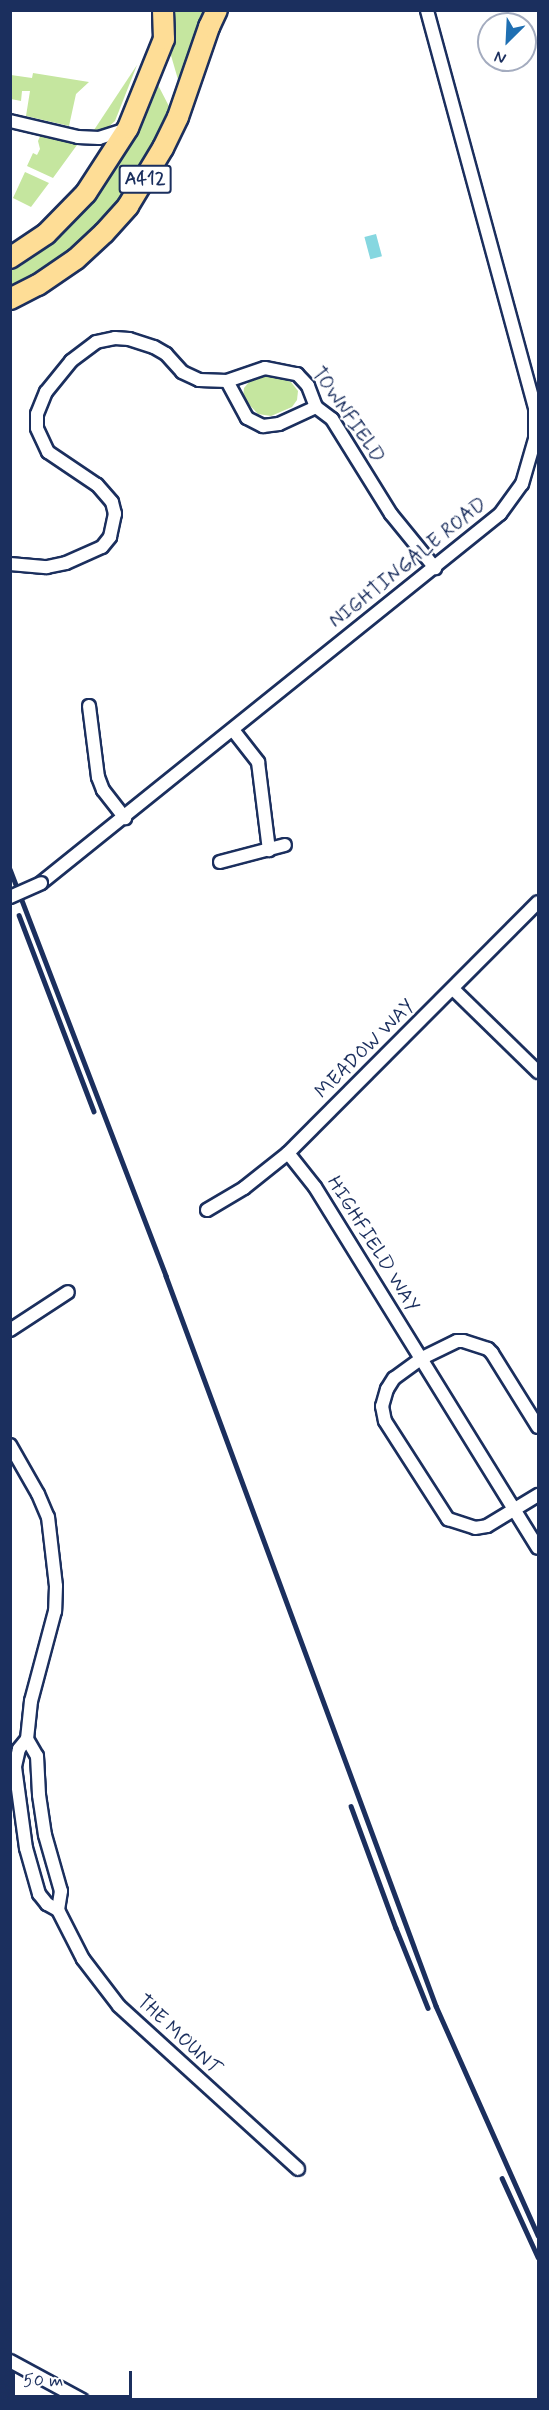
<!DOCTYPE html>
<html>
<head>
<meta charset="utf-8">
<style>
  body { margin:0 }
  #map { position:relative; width:549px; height:2410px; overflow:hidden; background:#fff; font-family:Mynerve,sans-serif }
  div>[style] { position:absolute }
  .green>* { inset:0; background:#c5e69f }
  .water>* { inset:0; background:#86d7e0; transform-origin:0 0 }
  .roads { filter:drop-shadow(2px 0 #1b2f5e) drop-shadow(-2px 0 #1b2f5e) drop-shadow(0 2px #1b2f5e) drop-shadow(0 -2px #1b2f5e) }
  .street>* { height:12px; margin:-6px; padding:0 6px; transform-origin:6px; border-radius:6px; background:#fff }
  .primary>* { height:20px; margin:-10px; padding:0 10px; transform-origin:10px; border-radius:10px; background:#fedd96 }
  .rail>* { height:4.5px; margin:-2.25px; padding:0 2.25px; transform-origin:2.25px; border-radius:2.25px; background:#1b2f5e }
  .bridges { filter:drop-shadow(2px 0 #1b2f5e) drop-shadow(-2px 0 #1b2f5e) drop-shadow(0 2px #1b2f5e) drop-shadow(0 -2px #1b2f5e) }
  .street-bridge>* { height:12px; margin:-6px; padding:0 6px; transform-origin:6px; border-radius:6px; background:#fff }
  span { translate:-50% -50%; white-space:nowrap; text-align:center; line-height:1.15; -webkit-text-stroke:4.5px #fff; paint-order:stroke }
  .shield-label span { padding:2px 4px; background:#fff; border:2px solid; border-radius:4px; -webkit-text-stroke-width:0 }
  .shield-label { font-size:18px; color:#1b2f5e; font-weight:700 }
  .street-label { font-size:20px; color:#1b2f5e }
  .frame { position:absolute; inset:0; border:12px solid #1b2f5e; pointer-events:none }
  .north { position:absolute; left:477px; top:12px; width:60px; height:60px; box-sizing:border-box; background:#fff; border:2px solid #a4acbf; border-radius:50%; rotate:204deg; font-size:16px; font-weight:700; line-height:24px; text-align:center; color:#1b2f5e }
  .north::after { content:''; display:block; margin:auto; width:21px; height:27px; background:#1f6fb2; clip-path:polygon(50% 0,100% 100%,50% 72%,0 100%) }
  .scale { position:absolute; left:12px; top:2371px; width:120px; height:27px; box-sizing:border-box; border:3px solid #1b2f5e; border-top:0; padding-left:8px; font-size:18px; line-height:21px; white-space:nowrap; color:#1b2f5e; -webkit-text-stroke:4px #fff; paint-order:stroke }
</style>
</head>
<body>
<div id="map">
  <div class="green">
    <i style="clip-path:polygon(172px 11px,212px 11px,184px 83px,179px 83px,170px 52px,174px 33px)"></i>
    <i style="clip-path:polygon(137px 65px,115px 121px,105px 130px,92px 133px)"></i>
    <i style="clip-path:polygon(33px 73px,89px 82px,76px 94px,69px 126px,26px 116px,30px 91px,22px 91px,21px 101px,11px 99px,11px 75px,32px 78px)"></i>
    <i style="clip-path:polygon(158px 85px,173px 114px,113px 216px,78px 251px,11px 291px,11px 270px,21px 266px,49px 243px,104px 188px,149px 109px)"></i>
    <i style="clip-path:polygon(41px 134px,77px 145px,53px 178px,27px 166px,33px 153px,37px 155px,40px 149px,38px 141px)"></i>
    <i style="clip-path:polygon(25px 172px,49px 183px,31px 207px,13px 198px)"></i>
    <i style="clip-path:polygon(269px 375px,291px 382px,298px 391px,297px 400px,292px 407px,271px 416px,258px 414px,243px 398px,244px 388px,249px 382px)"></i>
  </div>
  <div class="water">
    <i style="left:376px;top:234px;width:23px;height:12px;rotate:75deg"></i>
  </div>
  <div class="roads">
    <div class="street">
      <i style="left:10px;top:121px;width:70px;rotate:13.2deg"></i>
      <i style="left:78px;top:137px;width:21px;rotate:3deg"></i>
      <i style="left:99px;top:138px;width:28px;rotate:-18deg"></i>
      <i style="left:227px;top:381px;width:42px;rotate:61.6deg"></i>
      <i style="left:247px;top:418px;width:18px;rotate:27deg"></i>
      <i style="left:263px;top:426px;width:16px;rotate:-7deg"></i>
      <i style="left:279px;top:424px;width:41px;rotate:-24.7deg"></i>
      <i style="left:10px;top:564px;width:37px;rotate:5deg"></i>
      <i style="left:47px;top:567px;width:19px;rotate:-12deg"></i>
      <i style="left:66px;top:563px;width:39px;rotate:-24deg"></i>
      <i style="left:102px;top:547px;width:13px;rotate:-51deg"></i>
      <i style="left:110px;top:537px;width:24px;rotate:-78deg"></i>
      <i style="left:115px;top:514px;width:12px;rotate:-104deg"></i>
      <i style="left:112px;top:502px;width:23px;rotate:-131deg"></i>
      <i style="left:97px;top:485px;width:59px;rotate:-146deg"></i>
      <i style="left:48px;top:452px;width:26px;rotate:-115deg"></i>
      <i style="left:37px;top:428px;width:14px;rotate:-90deg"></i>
      <i style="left:37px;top:414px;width:24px;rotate:-68deg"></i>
      <i style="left:46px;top:392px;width:40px;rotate:-51deg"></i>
      <i style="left:71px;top:361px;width:31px;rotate:-37deg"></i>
      <i style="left:96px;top:342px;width:19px;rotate:-12deg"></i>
      <i style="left:115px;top:338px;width:14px;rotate:4deg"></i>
      <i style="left:129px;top:339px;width:26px;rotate:18deg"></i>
      <i style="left:154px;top:347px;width:14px;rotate:30deg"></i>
      <i style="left:166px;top:354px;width:24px;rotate:48deg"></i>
      <i style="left:182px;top:372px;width:19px;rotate:25deg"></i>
      <i style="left:199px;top:380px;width:28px;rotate:2deg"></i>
      <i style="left:227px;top:381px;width:40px;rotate:-18.9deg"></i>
      <i style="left:265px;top:368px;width:33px;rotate:11deg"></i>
      <i style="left:297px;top:374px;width:16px;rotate:47deg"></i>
      <i style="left:308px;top:386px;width:22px;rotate:69deg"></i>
      <i style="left:316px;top:407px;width:20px;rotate:37deg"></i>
      <i style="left:332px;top:419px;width:112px;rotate:58.2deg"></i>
      <i style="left:391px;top:514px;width:70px;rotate:50.8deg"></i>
      <i style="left:89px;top:706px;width:72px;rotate:82.8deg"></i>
      <i style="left:98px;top:777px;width:14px;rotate:69deg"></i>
      <i style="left:103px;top:790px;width:36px;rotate:52deg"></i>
      <i style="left:233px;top:730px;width:41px;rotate:52deg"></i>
      <i style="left:258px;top:762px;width:89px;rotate:82.9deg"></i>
      <i style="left:220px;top:862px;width:67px;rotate:-14.7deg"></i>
      <i style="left:41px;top:883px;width:589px;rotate:-38.8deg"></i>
      <i style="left:500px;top:514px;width:37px;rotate:-54deg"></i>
      <i style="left:522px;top:484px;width:47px;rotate:-73.9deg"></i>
      <i style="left:535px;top:439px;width:31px;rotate:-90deg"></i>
      <i style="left:535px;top:408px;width:412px;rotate:-105.2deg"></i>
      <i style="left:453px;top:989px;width:119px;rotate:44.3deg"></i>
      <i style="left:288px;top:1153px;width:43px;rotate:51.5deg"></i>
      <i style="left:315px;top:1187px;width:424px;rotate:58.3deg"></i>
      <i style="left:207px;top:1210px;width:43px;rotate:-30.7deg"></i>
      <i style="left:244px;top:1188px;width:56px;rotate:-38.5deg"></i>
      <i style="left:288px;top:1153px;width:354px;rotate:-45.1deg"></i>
      <i style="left:10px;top:1330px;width:69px;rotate:-33.2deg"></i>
      <i style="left:538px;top:1427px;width:87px;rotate:-121.9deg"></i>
      <i style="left:492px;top:1353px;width:6px;rotate:-135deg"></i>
      <i style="left:488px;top:1349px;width:26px;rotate:-162deg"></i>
      <i style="left:463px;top:1341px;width:6px;rotate:180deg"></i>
      <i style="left:457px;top:1341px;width:39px;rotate:154deg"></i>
      <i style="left:422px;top:1358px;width:34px;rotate:144deg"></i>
      <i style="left:394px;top:1378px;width:13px;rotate:122deg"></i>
      <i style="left:387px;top:1389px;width:18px;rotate:106deg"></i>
      <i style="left:382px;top:1406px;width:15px;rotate:79deg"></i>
      <i style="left:385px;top:1421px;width:117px;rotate:57.3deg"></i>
      <i style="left:448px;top:1519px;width:28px;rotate:18deg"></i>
      <i style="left:475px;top:1528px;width:12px;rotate:-9deg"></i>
      <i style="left:487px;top:1526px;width:60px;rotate:-31.3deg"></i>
      <i style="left:10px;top:1445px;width:56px;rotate:60.3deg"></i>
      <i style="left:38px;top:1494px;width:25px;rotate:67deg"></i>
      <i style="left:48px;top:1517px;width:69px;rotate:83.4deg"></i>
      <i style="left:56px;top:1586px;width:25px;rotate:92deg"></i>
      <i style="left:55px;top:1611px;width:93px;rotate:104.9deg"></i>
      <i style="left:31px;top:1701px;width:38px;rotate:96deg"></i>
      <i style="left:27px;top:1739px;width:13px;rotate:129deg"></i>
      <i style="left:19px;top:1749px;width:18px;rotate:103deg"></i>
      <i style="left:15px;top:1767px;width:82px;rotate:82.3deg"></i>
      <i style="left:26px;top:1848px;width:48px;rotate:74.2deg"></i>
      <i style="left:39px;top:1894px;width:13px;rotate:51deg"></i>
      <i style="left:47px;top:1904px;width:13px;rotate:29deg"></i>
      <i style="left:58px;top:1910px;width:55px;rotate:63deg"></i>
      <i style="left:83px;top:1959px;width:59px;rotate:52.5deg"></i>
      <i style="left:119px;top:2006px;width:242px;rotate:42.3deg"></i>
      <i style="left:27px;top:1739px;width:20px;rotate:60deg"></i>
      <i style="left:37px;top:1756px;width:39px;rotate:87deg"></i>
      <i style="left:39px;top:1795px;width:40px;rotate:81.5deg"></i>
      <i style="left:45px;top:1835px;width:58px;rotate:74.1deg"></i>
      <i style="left:61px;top:1891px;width:19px;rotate:99deg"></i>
      <i style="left:10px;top:2361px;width:82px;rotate:28.4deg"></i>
    </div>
    <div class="primary">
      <i style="left:10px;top:258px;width:43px;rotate:-33.7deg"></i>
      <i style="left:46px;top:234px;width:57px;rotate:-45.7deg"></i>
      <i style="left:86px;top:193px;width:77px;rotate:-57.1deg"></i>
      <i style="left:128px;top:128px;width:96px;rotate:-68deg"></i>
      <i style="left:164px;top:39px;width:29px;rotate:-92deg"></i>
      <i style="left:10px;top:299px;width:31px;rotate:-27deg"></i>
      <i style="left:38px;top:285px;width:46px;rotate:-34.4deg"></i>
      <i style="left:76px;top:259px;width:38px;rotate:-43deg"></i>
      <i style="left:104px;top:233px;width:36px;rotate:-48deg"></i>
      <i style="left:128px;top:206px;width:68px;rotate:-58.9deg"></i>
      <i style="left:163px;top:148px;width:34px;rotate:-64deg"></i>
      <i style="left:178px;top:117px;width:95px;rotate:-71deg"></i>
      <i style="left:209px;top:27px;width:19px;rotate:-65deg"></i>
    </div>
  </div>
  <div class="rail">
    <i style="left:10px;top:869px;width:436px;rotate:69deg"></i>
    <i style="left:166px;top:1276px;width:778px;rotate:69.7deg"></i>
    <i style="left:436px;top:2006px;width:251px;rotate:66deg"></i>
    <i style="left:19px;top:915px;width:210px;rotate:69.1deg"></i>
    <i style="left:351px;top:1806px;width:130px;rotate:69.8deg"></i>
    <i style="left:396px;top:1928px;width:86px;rotate:68.2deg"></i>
    <i style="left:502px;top:2178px;width:87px;rotate:65.5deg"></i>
  </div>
  <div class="bridges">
    <div class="street-bridge">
      <i style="left:10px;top:897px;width:34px;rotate:-24deg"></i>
    </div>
  </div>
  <div class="shield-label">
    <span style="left:145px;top:179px">A412</span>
  </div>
  <div class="street-label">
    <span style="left:348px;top:415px;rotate:55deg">TOWNFIELD</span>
    <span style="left:408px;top:563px;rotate:-39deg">NIGHTINGALE ROAD</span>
    <span style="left:365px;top:1049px;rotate:-45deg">MEADOW WAY</span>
    <span style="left:373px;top:1244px;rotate:58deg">HIGHFIELD WAY</span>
    <span style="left:179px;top:2035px;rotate:43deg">THE MOUNT</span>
  </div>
  <div class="frame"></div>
  <div class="north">N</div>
  <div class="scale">50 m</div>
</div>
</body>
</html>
